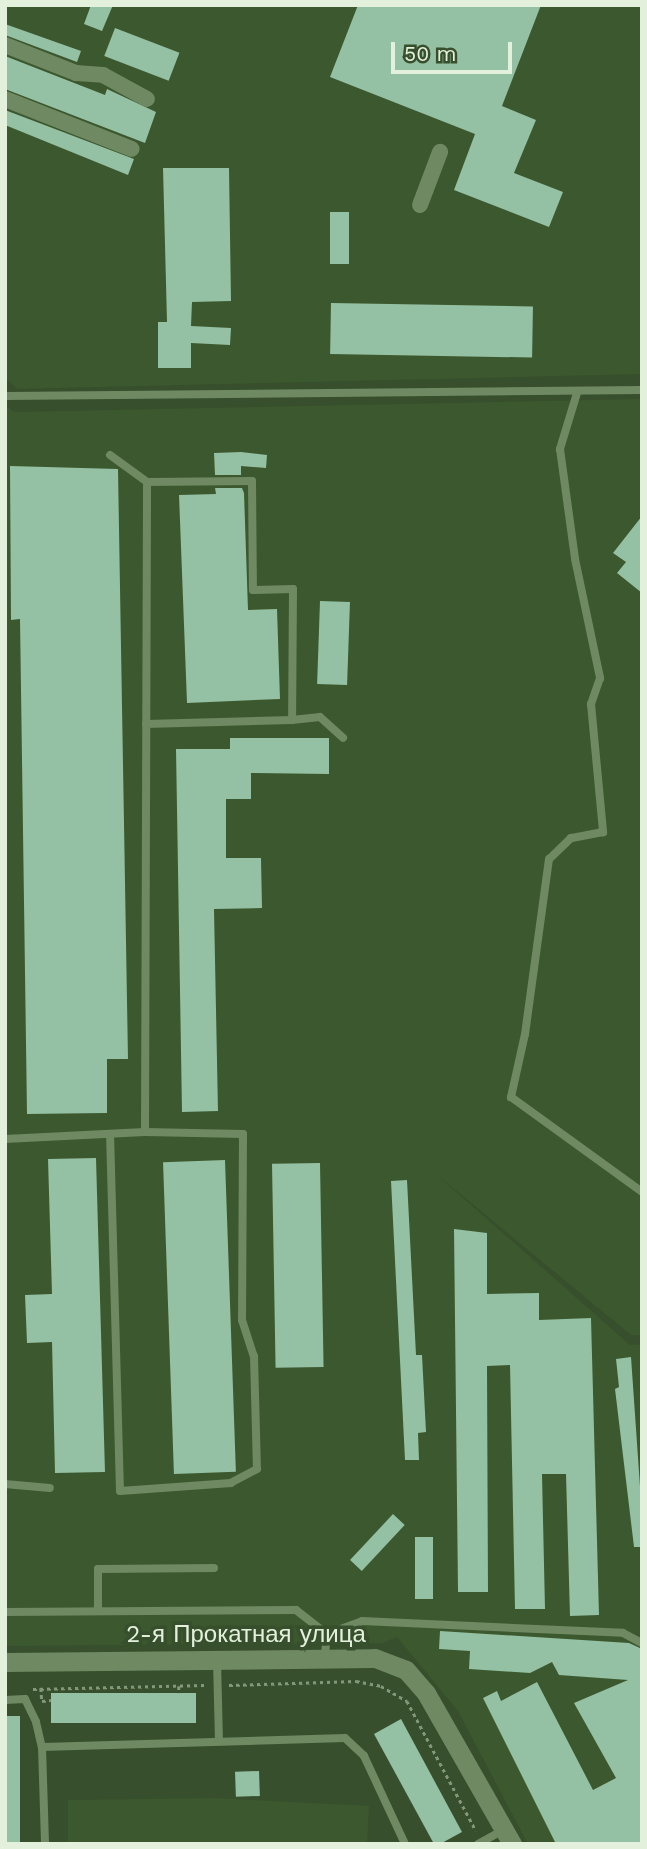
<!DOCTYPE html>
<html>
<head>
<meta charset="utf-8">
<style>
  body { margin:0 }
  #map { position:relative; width:647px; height:1849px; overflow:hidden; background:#374f2c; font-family:"Work Sans",sans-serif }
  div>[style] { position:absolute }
  .built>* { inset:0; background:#3c582e }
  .building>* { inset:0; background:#94c0a3; transform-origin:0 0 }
  .path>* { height:2.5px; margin-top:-1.25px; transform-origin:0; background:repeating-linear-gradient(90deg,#84977b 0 3.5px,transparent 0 7px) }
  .service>* { height:8px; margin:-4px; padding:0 4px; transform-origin:4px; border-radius:4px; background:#6f8963 }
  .minor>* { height:16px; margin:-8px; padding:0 8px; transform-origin:8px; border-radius:8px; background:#6f8963 }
  .tertiary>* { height:19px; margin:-9.5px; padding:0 9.5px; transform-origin:9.5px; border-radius:9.5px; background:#6f8963 }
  span { translate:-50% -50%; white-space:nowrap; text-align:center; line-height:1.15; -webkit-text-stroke:7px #374f2c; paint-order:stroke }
  .street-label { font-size:24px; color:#e3f1dc }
  .frame { position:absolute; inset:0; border:7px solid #e3f1dc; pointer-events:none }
  .scale { position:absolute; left:391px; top:42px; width:121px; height:32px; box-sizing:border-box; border:4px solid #e3f1dc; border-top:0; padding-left:9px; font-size:21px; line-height:24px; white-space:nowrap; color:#e3f1dc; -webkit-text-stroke:5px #374f2c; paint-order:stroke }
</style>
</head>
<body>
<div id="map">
  <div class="built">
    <i style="clip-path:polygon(5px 5px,642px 5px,642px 374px,17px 389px,5px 378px)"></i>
    <i style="clip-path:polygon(642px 399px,642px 1335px,631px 1335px,436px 1174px,630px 1345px,642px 1344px,642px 1844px,528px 1844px,458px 1711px,397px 1637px,382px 1643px,5px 1646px,5px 405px,14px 412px)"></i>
    <i style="clip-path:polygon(214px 1798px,369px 1806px,367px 1844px,68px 1844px,68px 1800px)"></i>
  </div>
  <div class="building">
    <i style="clip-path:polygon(91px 5px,113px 5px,102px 31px,84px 24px)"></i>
    <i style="clip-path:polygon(358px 5px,541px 5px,502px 106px,536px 120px,514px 173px,563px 192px,549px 227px,454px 190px,475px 134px,330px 77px)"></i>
    <i style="clip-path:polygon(5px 24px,81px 51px,77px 62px,5px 35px)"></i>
    <i style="left:115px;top:28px;width:69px;height:30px;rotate:21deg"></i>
    <i style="clip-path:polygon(5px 56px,105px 95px,107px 89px,156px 112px,145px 143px,5px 89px)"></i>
    <i style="clip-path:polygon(5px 110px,134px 159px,128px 175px,5px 125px)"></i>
    <i style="clip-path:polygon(163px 168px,229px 168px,231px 301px,192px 302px,191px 326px,231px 328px,230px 345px,191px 343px,191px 368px,158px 368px,158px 322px,167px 322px)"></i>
    <i style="left:330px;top:212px;width:19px;height:52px"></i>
    <i style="left:331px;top:303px;width:202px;height:51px;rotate:1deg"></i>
    <i style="clip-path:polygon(241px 452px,267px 455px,266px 468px,241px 466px,241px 475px,215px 475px,214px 453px)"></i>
    <i style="clip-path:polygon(10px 466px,118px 469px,128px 1059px,107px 1059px,107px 1113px,27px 1114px,20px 619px,11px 620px)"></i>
    <i style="clip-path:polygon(215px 488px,242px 488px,244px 493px,248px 610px,277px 609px,280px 699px,187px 703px,179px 495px,216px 494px)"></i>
    <i style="clip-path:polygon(642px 516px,642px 593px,617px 573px,626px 562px,613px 553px)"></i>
    <i style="left:320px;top:601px;width:30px;height:83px;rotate:2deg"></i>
    <i style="clip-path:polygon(230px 738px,329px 738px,329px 774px,251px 773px,251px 799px,226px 799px,226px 858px,261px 858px,262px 908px,214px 909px,218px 1111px,182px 1112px,176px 749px,230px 749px)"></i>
    <i style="clip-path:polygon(96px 1158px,105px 1472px,55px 1473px,52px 1342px,27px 1343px,25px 1295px,52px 1294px,48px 1159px)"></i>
    <i style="left:225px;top:1160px;width:312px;height:62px;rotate:88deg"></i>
    <i style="left:320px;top:1163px;width:204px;height:48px;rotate:89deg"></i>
    <i style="clip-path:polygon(407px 1180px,416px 1355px,422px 1355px,426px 1432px,418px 1433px,419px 1460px,405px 1460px,391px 1181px)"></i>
    <i style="clip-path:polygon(454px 1229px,487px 1233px,487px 1294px,539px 1293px,539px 1320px,591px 1318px,599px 1615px,570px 1616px,566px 1474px,542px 1474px,545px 1609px,515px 1609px,510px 1365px,487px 1366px,488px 1592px,458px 1592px)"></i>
    <i style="clip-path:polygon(631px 1357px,642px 1515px,642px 1547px,634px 1547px,615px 1389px,619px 1387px,616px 1359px)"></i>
    <i style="left:393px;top:1514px;width:16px;height:63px;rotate:43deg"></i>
    <i style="left:415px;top:1537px;width:18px;height:62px"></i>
    <i style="clip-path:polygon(440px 1631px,629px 1643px,642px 1649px,642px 1844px,556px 1844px,483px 1698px,497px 1691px,501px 1701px,537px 1682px,593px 1790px,616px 1778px,574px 1703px,628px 1680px,559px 1675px,552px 1662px,530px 1673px,469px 1669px,470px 1651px,439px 1649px)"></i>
    <i style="left:196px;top:1693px;width:30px;height:145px;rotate:90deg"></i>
    <i style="left:5px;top:1716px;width:15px;height:128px"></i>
    <i style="clip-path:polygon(401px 1719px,462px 1832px,440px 1844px,434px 1844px,374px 1734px)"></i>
    <i style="left:259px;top:1771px;width:25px;height:24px;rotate:88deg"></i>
  </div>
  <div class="path">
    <i style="left:229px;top:1685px;width:127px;rotate:-1.8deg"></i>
    <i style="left:356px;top:1681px;width:25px;rotate:11deg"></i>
    <i style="left:381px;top:1686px;width:30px;rotate:30deg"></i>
    <i style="left:407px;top:1701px;width:147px;rotate:62deg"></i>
    <i style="left:179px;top:1686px;width:7px;rotate:90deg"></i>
    <i style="left:41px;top:1688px;width:13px;rotate:86deg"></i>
    <i style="left:42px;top:1701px;width:9px;rotate:-6deg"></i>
    <i style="left:33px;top:1689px;width:172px;rotate:-1.3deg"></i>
  </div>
  <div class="service">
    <i style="left:577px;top:393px;width:59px;rotate:106.9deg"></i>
    <i style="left:560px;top:449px;width:111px;rotate:82.2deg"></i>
    <i style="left:575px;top:559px;width:122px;rotate:78.1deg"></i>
    <i style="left:600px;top:678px;width:28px;rotate:109deg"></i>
    <i style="left:591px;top:704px;width:129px;rotate:84.6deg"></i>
    <i style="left:603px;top:832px;width:33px;rotate:169deg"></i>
    <i style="left:571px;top:838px;width:30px;rotate:136deg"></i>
    <i style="left:549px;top:859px;width:177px;rotate:97.8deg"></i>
    <i style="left:525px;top:1034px;width:65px;rotate:102.5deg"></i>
    <i style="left:511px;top:1097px;width:162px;rotate:35.9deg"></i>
    <i style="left:5px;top:396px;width:637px;rotate:-0.54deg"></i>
    <i style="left:110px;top:455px;width:46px;rotate:36.1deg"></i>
    <i style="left:292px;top:720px;width:28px;rotate:-6deg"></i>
    <i style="left:320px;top:717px;width:31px;rotate:42deg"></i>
    <i style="left:145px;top:1132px;width:650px;rotate:-89.82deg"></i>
    <i style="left:147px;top:482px;width:105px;rotate:-0.5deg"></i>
    <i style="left:252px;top:481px;width:109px;rotate:89.5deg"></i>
    <i style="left:253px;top:590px;width:40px;rotate:-1.4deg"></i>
    <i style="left:293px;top:589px;width:131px;rotate:90.4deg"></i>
    <i style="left:292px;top:720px;width:146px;rotate:178.4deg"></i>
    <i style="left:5px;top:1139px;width:140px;rotate:-2.9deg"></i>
    <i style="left:145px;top:1132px;width:98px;rotate:1.2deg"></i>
    <i style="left:243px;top:1134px;width:186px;rotate:90.3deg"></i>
    <i style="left:242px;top:1320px;width:38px;rotate:72deg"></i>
    <i style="left:254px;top:1356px;width:113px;rotate:88.5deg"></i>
    <i style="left:257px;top:1469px;width:30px;rotate:152deg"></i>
    <i style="left:231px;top:1483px;width:111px;rotate:175.9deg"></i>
    <i style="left:120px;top:1491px;width:357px;rotate:-91.6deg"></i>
    <i style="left:5px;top:1484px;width:45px;rotate:5.1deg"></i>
    <i style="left:98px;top:1611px;width:42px;rotate:-90deg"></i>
    <i style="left:98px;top:1569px;width:116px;rotate:-0.5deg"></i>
    <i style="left:5px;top:1612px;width:291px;rotate:-0.4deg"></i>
    <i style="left:296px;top:1610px;width:39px;rotate:38deg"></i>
    <i style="left:325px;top:1655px;width:21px;rotate:-85deg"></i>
    <i style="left:327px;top:1634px;width:37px;rotate:-20deg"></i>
    <i style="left:362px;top:1621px;width:261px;rotate:2.6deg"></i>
    <i style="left:623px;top:1633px;width:21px;rotate:28deg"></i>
    <i style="left:217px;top:1660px;width:81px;rotate:88.6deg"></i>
    <i style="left:5px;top:1700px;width:20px;rotate:-3deg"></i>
    <i style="left:25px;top:1699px;width:25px;rotate:64deg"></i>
    <i style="left:36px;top:1722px;width:26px;rotate:77deg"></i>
    <i style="left:42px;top:1747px;width:97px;rotate:88.2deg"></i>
    <i style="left:42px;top:1747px;width:303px;rotate:-1.7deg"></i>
    <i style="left:345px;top:1738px;width:26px;rotate:43deg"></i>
    <i style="left:364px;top:1756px;width:97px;rotate:65deg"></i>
    <i style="left:478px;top:1844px;width:29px;rotate:-29deg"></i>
  </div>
  <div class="minor">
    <i style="left:5px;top:45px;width:76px;rotate:21.5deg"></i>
    <i style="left:76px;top:73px;width:27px;rotate:4deg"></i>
    <i style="left:103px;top:75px;width:50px;rotate:28.6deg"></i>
    <i style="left:5px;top:99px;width:136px;rotate:21.5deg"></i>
    <i style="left:420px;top:205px;width:57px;rotate:-69.3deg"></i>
  </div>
  <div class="tertiary">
    <i style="left:5px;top:1662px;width:370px;rotate:-0.6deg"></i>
    <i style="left:375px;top:1658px;width:33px;rotate:21deg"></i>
    <i style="left:406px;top:1670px;width:30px;rotate:49deg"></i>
    <i style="left:426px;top:1693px;width:174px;rotate:60.3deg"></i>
  </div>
  <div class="street-label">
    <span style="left:246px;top:1635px">2-я Прокатная улица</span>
  </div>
  <div class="frame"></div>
  <div class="scale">50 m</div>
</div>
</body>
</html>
